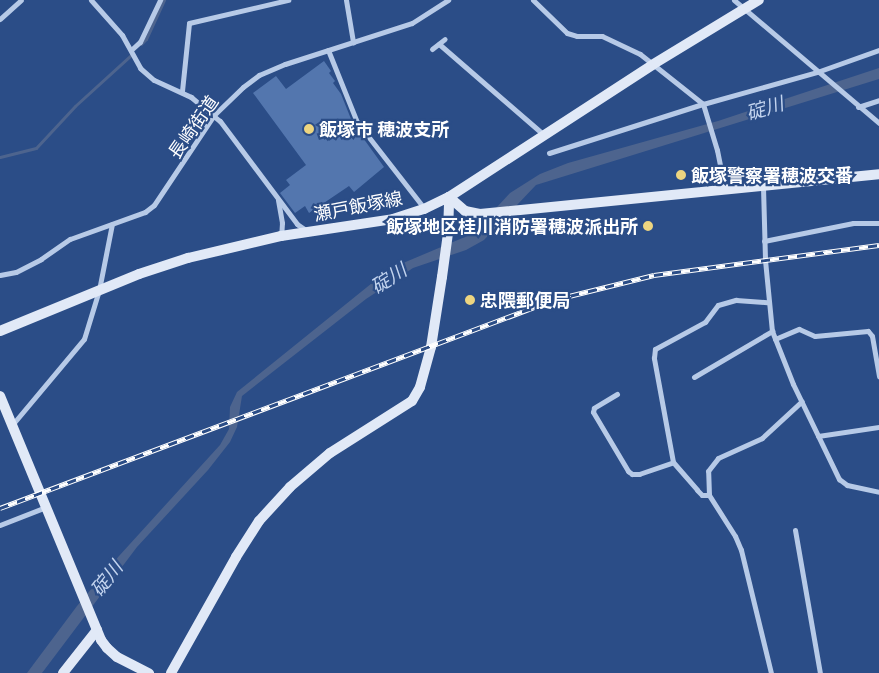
<!DOCTYPE html>
<html>
<head>
<meta charset="utf-8">
<style>
  body { margin:0 }
  #map { position:relative; width:879px; height:673px; overflow:hidden; background:#2b4d87; font-family:Ubuntu,"Noto Sans JP",sans-serif }
  div>[style] { position:absolute }
  .water>* { inset:0; background:#4d648e }
  .stream>* { height:3px; margin:-1.5px; padding:0 1.5px; transform-origin:1.5px; border-radius:1.5px; background:#4d648e }
  .building>* { inset:0; background:#5376ae }
  .street>* { height:5px; margin:-2.5px; padding:0 2.5px; transform-origin:2.5px; border-radius:2.5px; background:#b7cae7 }
  .secondary>* { height:10px; margin:-5px; padding:0 5px; transform-origin:5px; border-radius:5px; background:#e1e9f7 }
  .rail>* { height:5px; margin-top:-2.5px; transform-origin:0; background:repeating-linear-gradient(90deg,#2b4d87 0 9px,#fff 0 18px); box-sizing:border-box; border-block:1px solid #fff }
  .dots>* { width:14px; height:14px; translate:-50% -50%; box-sizing:border-box; border:2px solid #2b4d87; border-radius:50% }
  span { translate:-50% -50%; white-space:nowrap; text-align:center; line-height:1.15; -webkit-text-stroke:4.5px #2b4d87; paint-order:stroke }
  .street-label { font-size:18px; color:#fff }
  .poi-label { font-size:18px; color:#fff; font-weight:700 }
  .left { translate:0 -50%; text-align:left }
  .right { translate:-100% -50%; text-align:right }
  .water-label { font-size:19px; color:#c3d4ef; font-style:italic }
</style>
</head>
<body>
<div id="map">
  <div class="water">
    <i style="clip-path:polygon(879px 68px,879px 79px,536px 185px,484px 240px,466px 250px,413px 268px,366px 299px,242px 396px,237px 427px,230px 442px,208px 470px,137px 547px,42px 673px,27px 673px,77px 606px,119px 556px,220px 445px,229px 429px,230px 407px,237px 392px,382px 275px,396px 266px,472px 234px,510px 193px,540px 174px,568px 163px,718px 121px)"></i>
  </div>
  <div class="stream">
    <i style="left:141px;top:44px;width:7px;rotate:-45deg"></i>
    <i style="left:146px;top:39px;width:43px;rotate:-65.2deg"></i>
    <i style="left:0;top:157px;width:37px;rotate:-14deg"></i>
    <i style="left:36px;top:148px;width:57px;rotate:-47.1deg"></i>
    <i style="left:75px;top:106px;width:76px;rotate:-42.3deg"></i>
  </div>
  <div class="building">
    <i style="clip-path:polygon(324px 61px,331px 71px,329px 73px,335px 81px,333px 83px,341px 94px,353px 124px,384px 167px,354px 192px,349px 186px,309px 213px,305px 206px,295px 213px,280px 193px,290px 185px,286px 180px,306px 165px,253px 93px,276px 76px,286px 89px)"></i>
  </div>
  <div class="street">
    <i style="left:91px;top:0;width:47px;rotate:48.5deg"></i>
    <i style="left:122px;top:35px;width:38px;rotate:61deg"></i>
    <i style="left:140px;top:68px;width:18px;rotate:41deg"></i>
    <i style="left:154px;top:80px;width:41px;rotate:24.7deg"></i>
    <i style="left:191px;top:97px;width:38px;rotate:40deg"></i>
    <i style="left:220px;top:121px;width:129px;rotate:53.2deg"></i>
    <i style="left:297px;top:224px;width:12px;rotate:35deg"></i>
    <i style="left:346px;top:0;width:43px;rotate:80.5deg"></i>
    <i style="left:533px;top:0;width:47px;rotate:44.1deg"></i>
    <i style="left:567px;top:33px;width:10px;rotate:17deg"></i>
    <i style="left:577px;top:36px;width:25px"></i>
    <i style="left:602px;top:36px;width:42px;rotate:25.3deg"></i>
    <i style="left:640px;top:54px;width:80px;rotate:38.4deg"></i>
    <i style="left:703px;top:104px;width:48px;rotate:73.1deg"></i>
    <i style="left:717px;top:150px;width:41px;rotate:78.7deg"></i>
    <i style="left:734px;top:0;width:190px;rotate:40.3deg"></i>
    <i style="left:0;top:19px;width:28px;rotate:-42deg"></i>
    <i style="left:439px;top:44px;width:139px;rotate:40.9deg"></i>
    <i style="left:432px;top:49px;width:16px;rotate:-38deg"></i>
    <i style="left:131px;top:50px;width:12px;rotate:-42deg"></i>
    <i style="left:140px;top:42px;width:47px;rotate:-64.5deg"></i>
    <i style="left:328px;top:50px;width:78px;rotate:68.1deg"></i>
    <i style="left:357px;top:122px;width:109px;rotate:52.1deg"></i>
    <i style="left:182px;top:91px;width:68px;rotate:-84.1deg"></i>
    <i style="left:189px;top:23px;width:102px;rotate:-13.1deg"></i>
    <i style="left:858px;top:107px;width:22px;rotate:-18deg"></i>
    <i style="left:549px;top:153px;width:162px;rotate:-17.7deg"></i>
    <i style="left:703px;top:104px;width:118px;rotate:-15.7deg"></i>
    <i style="left:817px;top:72px;width:66px;rotate:-19.5deg"></i>
    <i style="left:763px;top:187px;width:73px;rotate:88.4deg"></i>
    <i style="left:765px;top:260px;width:71px;rotate:84.4deg"></i>
    <i style="left:772px;top:331px;width:57px;rotate:68.4deg"></i>
    <i style="left:793px;top:384px;width:106px;rotate:64.2deg"></i>
    <i style="left:839px;top:479px;width:10px;rotate:37deg"></i>
    <i style="left:847px;top:485px;width:33px;rotate:12deg"></i>
    <i style="left:278px;top:200px;width:23px;rotate:80deg"></i>
    <i style="left:282px;top:223px;width:13px;rotate:94deg"></i>
    <i style="left:764px;top:241px;width:91px;rotate:-11.4deg"></i>
    <i style="left:853px;top:223px;width:26px"></i>
    <i style="left:0;top:275px;width:16px;rotate:-11deg"></i>
    <i style="left:16px;top:272px;width:28px;rotate:-27deg"></i>
    <i style="left:41px;top:259px;width:35px;rotate:-35deg"></i>
    <i style="left:70px;top:239px;width:80px;rotate:-19.8deg"></i>
    <i style="left:145px;top:212px;width:11px;rotate:-38deg"></i>
    <i style="left:154px;top:205px;width:108px;rotate:-56.3deg"></i>
    <i style="left:214px;top:115px;width:40px;rotate:-44deg"></i>
    <i style="left:243px;top:87px;width:20px;rotate:-37deg"></i>
    <i style="left:259px;top:75px;width:28px;rotate:-23deg"></i>
    <i style="left:285px;top:64px;width:133px;rotate:-17.9deg"></i>
    <i style="left:412px;top:23px;width:43px;rotate:-32.6deg"></i>
    <i style="left:775px;top:339px;width:26px;rotate:-23deg"></i>
    <i style="left:799px;top:329px;width:17px;rotate:24deg"></i>
    <i style="left:815px;top:336px;width:53px;rotate:-5.4deg"></i>
    <i style="left:868px;top:331px;width:6px;rotate:51deg"></i>
    <i style="left:872px;top:336px;width:41px;rotate:80.1deg"></i>
    <i style="left:694px;top:377px;width:91px;rotate:-30.5deg"></i>
    <i style="left:617px;top:394px;width:27px;rotate:149deg"></i>
    <i style="left:594px;top:408px;width:4px;rotate:104deg"></i>
    <i style="left:593px;top:412px;width:69px;rotate:59.3deg"></i>
    <i style="left:628px;top:471px;width:5px;rotate:37deg"></i>
    <i style="left:632px;top:474px;width:7px"></i>
    <i style="left:639px;top:474px;width:36px;rotate:-19deg"></i>
    <i style="left:673px;top:462px;width:37px;rotate:49deg"></i>
    <i style="left:697px;top:490px;width:7px;rotate:45deg"></i>
    <i style="left:702px;top:495px;width:7px"></i>
    <i style="left:12px;top:425px;width:112px;rotate:-50.1deg"></i>
    <i style="left:84px;top:339px;width:51px;rotate:-73deg"></i>
    <i style="left:99px;top:290px;width:67px;rotate:-78.9deg"></i>
    <i style="left:818px;top:436px;width:62px;rotate:-8.4deg"></i>
    <i style="left:673px;top:462px;width:106px;rotate:-100.4deg"></i>
    <i style="left:654px;top:358px;width:9px;rotate:-84deg"></i>
    <i style="left:655px;top:349px;width:57px;rotate:-28.4deg"></i>
    <i style="left:705px;top:322px;width:21px;rotate:-53deg"></i>
    <i style="left:718px;top:305px;width:19px;rotate:-16deg"></i>
    <i style="left:736px;top:300px;width:31px;rotate:4deg"></i>
    <i style="left:0;top:525px;width:49px;rotate:-21.4deg"></i>
    <i style="left:795px;top:530px;width:145px;rotate:80.1deg"></i>
    <i style="left:771px;top:673px;width:127px;rotate:-103.7deg"></i>
    <i style="left:741px;top:550px;width:15px;rotate:-113deg"></i>
    <i style="left:735px;top:536px;width:49px;rotate:-122.4deg"></i>
    <i style="left:709px;top:495px;width:24px;rotate:-92deg"></i>
    <i style="left:708px;top:471px;width:16px;rotate:-52deg"></i>
    <i style="left:718px;top:458px;width:48px;rotate:-24.4deg"></i>
    <i style="left:762px;top:438px;width:54px;rotate:-42.8deg"></i>
  </div>
  <div class="secondary">
    <i style="left:0;top:331px;width:150px;rotate:-22.3deg"></i>
    <i style="left:139px;top:274px;width:52px;rotate:-18.1deg"></i>
    <i style="left:188px;top:258px;width:96px;rotate:-13.3deg"></i>
    <i style="left:281px;top:236px;width:113px;rotate:-8.6deg"></i>
    <i style="left:393px;top:219px;width:33px;rotate:-18deg"></i>
    <i style="left:424px;top:209px;width:28px;rotate:-26deg"></i>
    <i style="left:449px;top:197px;width:21px;rotate:41deg"></i>
    <i style="left:465px;top:211px;width:15px;rotate:11deg"></i>
    <i style="left:480px;top:214px;width:401px;rotate:-5.7deg"></i>
    <i style="left:0;top:396px;width:264px;rotate:67.5deg"></i>
    <i style="left:101px;top:640px;width:10px;rotate:53deg"></i>
    <i style="left:107px;top:648px;width:13px;rotate:42deg"></i>
    <i style="left:117px;top:657px;width:36px;rotate:27deg"></i>
    <i style="left:63px;top:673px;width:55px;rotate:-51.7deg"></i>
    <i style="left:171px;top:673px;width:133px;rotate:-60.7deg"></i>
    <i style="left:236px;top:557px;width:43px;rotate:-57.4deg"></i>
    <i style="left:259px;top:521px;width:46px;rotate:-47.6deg"></i>
    <i style="left:290px;top:487px;width:52px;rotate:-40.4deg"></i>
    <i style="left:330px;top:453px;width:97px;rotate:-32.4deg"></i>
    <i style="left:412px;top:401px;width:16px;rotate:-60deg"></i>
    <i style="left:420px;top:387px;width:41px;rotate:-74.6deg"></i>
    <i style="left:431px;top:347px;width:71px;rotate:-81.1deg"></i>
    <i style="left:442px;top:277px;width:44px;rotate:-82.2deg"></i>
    <i style="left:448px;top:233px;width:36px;rotate:-88deg"></i>
    <i style="left:449px;top:197px;width:242px;rotate:-33deg"></i>
    <i style="left:652px;top:65px;width:125px;rotate:-31.3deg"></i>
  </div>
  <div class="rail">
    <i style="left:0;top:508px;width:591px;rotate:-20.61deg"></i>
    <i style="left:553px;top:300px;width:104px;rotate:-13.9deg"></i>
    <i style="left:654px;top:275px;width:227px;rotate:-7.6deg"></i>
  </div>
  <div class="dots">
    <i style="left:309px;top:129px;background:#edd580"></i>
    <i style="left:681px;top:175px;background:#edd580"></i>
    <i style="left:648px;top:226px;background:#edd580"></i>
    <i style="left:470px;top:300px;background:#edd580"></i>
  </div>
  <div class="street-label">
    <span style="left:193px;top:127px;rotate:-55deg">長崎街道</span>
    <span style="left:358px;top:206px;rotate:-11deg">瀬戸飯塚線</span>
  </div>
  <div class="poi-label">
    <span class="left" style="left:319px;top:129px">飯塚市 穂波支所</span>
    <span class="left" style="left:691px;top:175px">飯塚警察署穂波交番</span>
    <span class="right" style="left:638px;top:226px">飯塚地区桂川消防署穂波派出所</span>
    <span class="left" style="left:480px;top:300px">忠隈郵便局</span>
  </div>
  <div class="water-label">
    <span style="left:765px;top:109px;rotate:-17deg">碇川</span>
    <span style="left:389px;top:279px;rotate:-33deg">碇川</span>
    <span style="left:107px;top:579px;rotate:-52deg">碇川</span>
  </div>
</div>
</body>
</html>
